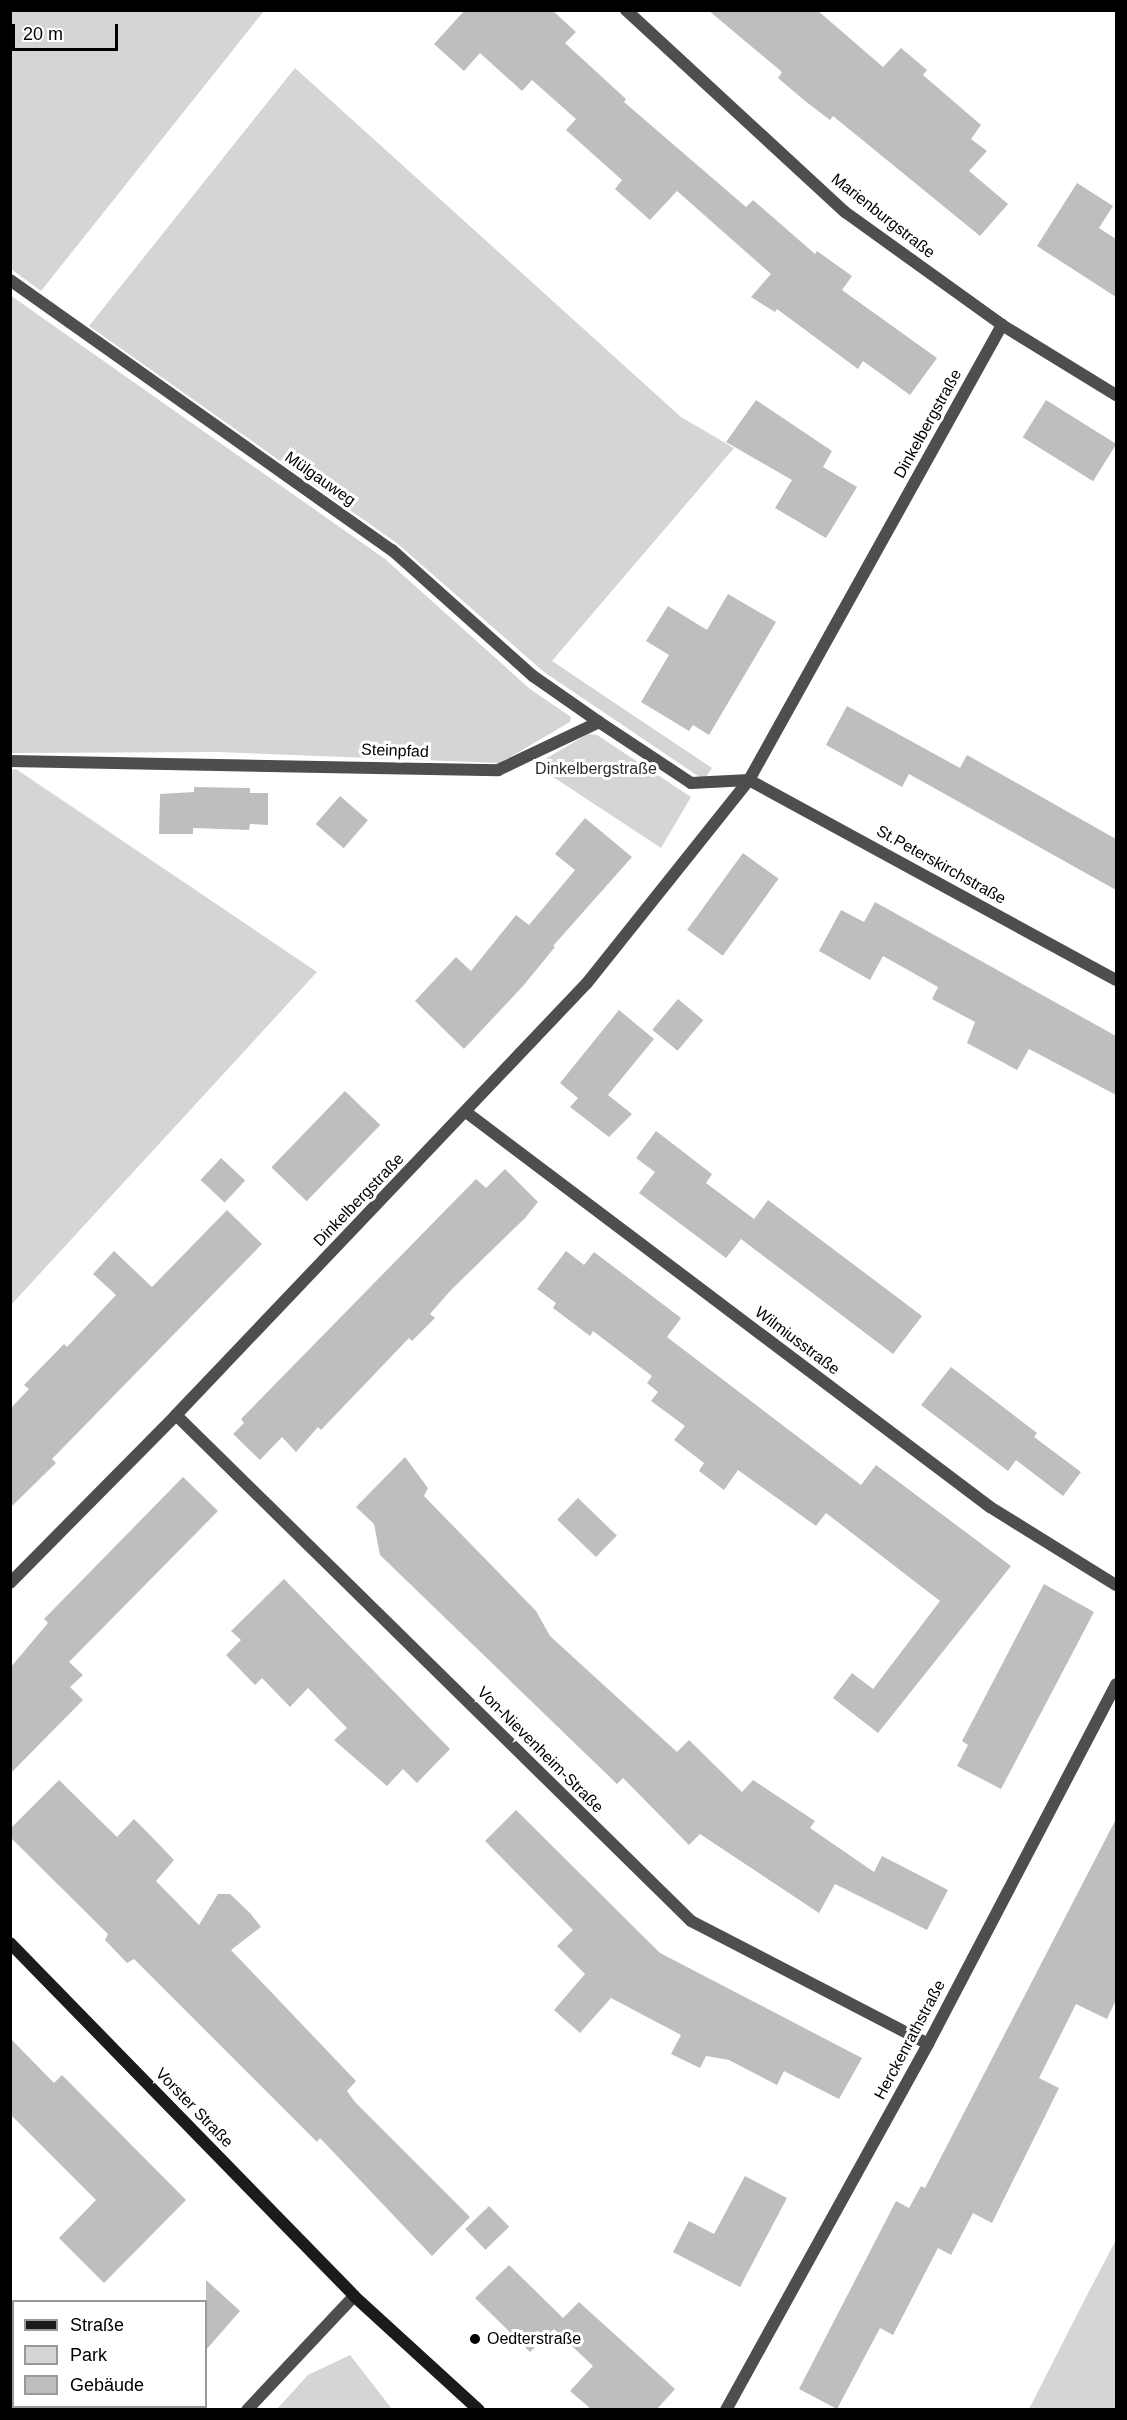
<!DOCTYPE html>
<html>
<head>
<meta charset="utf-8">
<style>
  body { margin:0 }
  #map { position:relative; width:1127px; height:2420px; overflow:hidden; background:#fff; font-family:Arial,sans-serif }
  div>[style] { position:absolute }
  .green>* { inset:0; background:#d5d5d5 }
  .building>* { inset:0; background:#bebebe; transform-origin:0 0 }
  .street>* { height:12px; margin:-6px; padding:0 6px; transform-origin:6px; border-radius:6px; background:#4e4e4e }
  .secondary>* { height:12px; margin:-6px; padding:0 6px; transform-origin:6px; border-radius:6px; background:#1b1b1b }
  .dots>* { width:16px; height:16px; translate:-50% -50%; box-sizing:border-box; border:3px solid #fff; border-radius:50% }
  span { translate:-50% -50%; white-space:nowrap; text-align:center; line-height:1.15; -webkit-text-stroke:6px #fff; paint-order:stroke }
  .street-label { font-size:16px; color:#000 }
  .park-label { font-size:16px; color:#2c2c2c }
  .poi-label { font-size:16px; color:#000 }
  .left { translate:0 -50%; text-align:left }
  .frame { position:absolute; inset:0; border:12px solid #000; pointer-events:none }
  .legend { position:absolute; left:12px; top:2300px; width:195px; height:108px; box-sizing:border-box; background:#fff; border:2px solid #999; margin:0; padding:8px 10px; list-style:none; font-size:18px; color:#000 }
  .legend li { display:flex; align-items:center; gap:12px; height:30px }
  .legend b { width:30px; border:2px solid #999 }
  .scale { position:absolute; left:12px; top:24px; width:106px; height:27px; box-sizing:border-box; border:3px solid #000; border-top:0; padding-left:8px; font-size:18px; line-height:21px; white-space:nowrap; color:#000; -webkit-text-stroke:4px #fff; paint-order:stroke }
</style>
</head>
<body>
<div id="map">
  <div class="green">
    <i style="clip-path:polygon(11px 10px,264px 11px,41px 291px,11px 269px)"></i>
    <i style="clip-path:polygon(295px 68px,681px 417px,734px 448px,552px 661px,712px 768px,704px 780px,544px 672px,398px 544px,89px 326px)"></i>
    <i style="clip-path:polygon(10px 295px,385px 559px,530px 689px,571px 717px,570px 722px,500px 763px,217px 752px,11px 753px)"></i>
    <i style="clip-path:polygon(588px 734px,597px 735px,691px 797px,661px 848px,535px 765px)"></i>
    <i style="clip-path:polygon(16px 769px,317px 972px,11px 1305px,10px 770px)"></i>
    <i style="clip-path:polygon(1116px 2240px,1116px 2409px,1029px 2409px,1085px 2299px)"></i>
    <i style="clip-path:polygon(350px 2355px,392px 2409px,277px 2409px,308px 2375px)"></i>
  </div>
  <div class="building">
    <i style="clip-path:polygon(465px 10px,552px 10px,576px 32px,565px 43px,626px 99px,624px 102px,746px 207px,753px 200px,815px 254px,817px 251px,852px 276px,842px 290px,937px 358px,910px 395px,863px 361px,858px 369px,777px 309px,775px 312px,751px 297px,771px 274px,677px 191px,650px 220px,615px 189px,622px 180px,566px 130px,576px 119px,532px 80px,522px 91px,480px 53px,464px 71px,434px 44px)"></i>
    <i style="clip-path:polygon(708px 10px,817px 10px,883px 67px,901px 48px,927px 70px,923px 75px,981px 125px,971px 139px,987px 151px,969px 171px,1008px 204px,980px 236px,833px 116px,830px 120px,805px 101px,778px 78px,782px 72px)"></i>
    <i style="clip-path:polygon(1077px 183px,1113px 206px,1099px 228px,1116px 239px,1116px 297px,1037px 246px)"></i>
    <i style="clip-path:polygon(756px 400px,832px 451px,823px 467px,857px 487px,826px 538px,775px 508px,792px 480px,726px 442px)"></i>
    <i style="left:1046px;top:400px;width:83px;height:44px;rotate:32deg"></i>
    <i style="clip-path:polygon(728px 594px,776px 622px,709px 735px,693px 725px,689px 731px,641px 702px,669px 655px,646px 641px,668px 606px,707px 630px)"></i>
    <i style="clip-path:polygon(847px 706px,960px 768px,967px 755px,1116px 839px,1116px 890px,909px 774px,902px 787px,826px 745px)"></i>
    <i style="clip-path:polygon(194px 787px,250px 788px,250px 793px,268px 793px,268px 825px,250px 824px,249px 830px,193px 828px,193px 834px,159px 834px,160px 794px,194px 792px)"></i>
    <i style="left:340px;top:796px;width:37px;height:37px;rotate:41deg"></i>
    <i style="clip-path:polygon(585px 818px,632px 857px,553px 946px,555px 947px,523px 986px,464px 1049px,415px 1001px,456px 957px,471px 971px,516px 915px,529px 925px,575px 870px,555px 854px)"></i>
    <i style="left:743px;top:853px;width:44px;height:95px;rotate:36deg"></i>
    <i style="clip-path:polygon(875px 902px,1116px 1036px,1116px 1095px,1029px 1049px,1017px 1070px,967px 1043px,975px 1022px,932px 999px,938px 987px,883px 956px,870px 980px,819px 951px,841px 910px,864px 922px)"></i>
    <i style="left:678px;top:999px;width:33px;height:40px;rotate:40deg"></i>
    <i style="clip-path:polygon(619px 1010px,654px 1039px,608px 1095px,632px 1114px,609px 1137px,570px 1107px,578px 1098px,560px 1083px)"></i>
    <i style="left:345px;top:1091px;width:49px;height:106px;rotate:44deg"></i>
    <i style="clip-path:polygon(656px 1131px,712px 1174px,706px 1183px,754px 1219px,768px 1200px,922px 1316px,893px 1354px,741px 1239px,726px 1258px,639px 1193px,655px 1172px,636px 1158px)"></i>
    <i style="left:221px;top:1158px;width:33px;height:30px;rotate:43deg"></i>
    <i style="clip-path:polygon(505px 1169px,538px 1202px,525px 1218px,451px 1290px,430px 1314px,435px 1318px,412px 1341px,409px 1338px,321px 1430px,318px 1427px,296px 1452px,282px 1437px,260px 1460px,233px 1434px,244px 1423px,241px 1419px,476px 1179px,486px 1188px)"></i>
    <i style="clip-path:polygon(227px 1210px,262px 1244px,52px 1459px,56px 1463px,10px 1508px,10px 1409px,29px 1389px,24px 1385px,64px 1344px,67px 1347px,116px 1295px,93px 1274px,114px 1251px,152px 1287px)"></i>
    <i style="clip-path:polygon(566px 1251px,584px 1265px,594px 1252px,681px 1318px,667px 1337px,861px 1485px,876px 1465px,1011px 1566px,878px 1733px,833px 1698px,852px 1673px,873px 1689px,940px 1601px,826px 1513px,816px 1526px,738px 1470px,724px 1490px,699px 1471px,704px 1463px,674px 1440px,685px 1426px,651px 1401px,658px 1392px,647px 1383px,652px 1376px,593px 1331px,590px 1336px,553px 1308px,556px 1303px,537px 1289px)"></i>
    <i style="clip-path:polygon(951px 1367px,1037px 1433px,1034px 1437px,1081px 1472px,1063px 1496px,1016px 1460px,1008px 1471px,921px 1405px)"></i>
    <i style="clip-path:polygon(405px 1457px,428px 1488px,424px 1496px,536px 1611px,550px 1636px,677px 1752px,689px 1740px,742px 1792px,753px 1780px,815px 1821px,810px 1828px,874px 1872px,882px 1856px,948px 1890px,927px 1930px,835px 1884px,819px 1913px,700px 1834px,689px 1845px,623px 1778px,617px 1784px,380px 1555px,374px 1524px,356px 1507px)"></i>
    <i style="clip-path:polygon(183px 1477px,218px 1511px,69px 1662px,83px 1675px,70px 1687px,83px 1700px,10px 1774px,10px 1668px,48px 1623px,44px 1619px)"></i>
    <i style="left:578px;top:1498px;width:54px;height:30px;rotate:44deg"></i>
    <i style="clip-path:polygon(284px 1579px,450px 1749px,417px 1783px,403px 1769px,387px 1786px,334px 1740px,347px 1728px,308px 1688px,290px 1707px,262px 1678px,255px 1685px,226px 1655px,241px 1640px,231px 1631px)"></i>
    <i style="clip-path:polygon(1044px 1584px,1094px 1612px,1001px 1789px,957px 1766px,968px 1745px,962px 1741px)"></i>
    <i style="clip-path:polygon(59px 1780px,117px 1837px,134px 1819px,148px 1833px,174px 1860px,156px 1881px,199px 1925px,218px 1894px,230px 1894px,250px 1913px,261px 1927px,231px 1950px,356px 2081px,347px 2091px,355px 2102px,470px 2217px,432px 2256px,320px 2138px,317px 2142px,134px 1959px,127px 1963px,105px 1940px,108px 1934px,10px 1837px,10px 1829px)"></i>
    <i style="clip-path:polygon(516px 1810px,660px 1953px,862px 2058px,839px 2099px,784px 2071px,777px 2085px,729px 2060px,706px 2056px,700px 2068px,671px 2054px,681px 2035px,611px 1998px,580px 2033px,554px 2010px,585px 1974px,557px 1946px,573px 1930px,485px 1841px)"></i>
    <i style="clip-path:polygon(1116px 1819px,1116px 2000px,1107px 2019px,1076px 2004px,1039px 2078px,1059px 2088px,992px 2223px,973px 2213px,951px 2255px,938px 2248px,893px 2335px,880px 2328px,837px 2409px,799px 2389px,896px 2201px,909px 2208px,921px 2186px,925px 2188px)"></i>
    <i style="clip-path:polygon(10px 2038px,54px 2083px,62px 2075px,186px 2200px,104px 2283px,59px 2238px,96px 2200px,10px 2114px)"></i>
    <i style="clip-path:polygon(745px 2176px,787px 2198px,740px 2287px,673px 2252px,689px 2221px,714px 2234px)"></i>
    <i style="left:489px;top:2206px;width:29px;height:33px;rotate:46deg"></i>
    <i style="clip-path:polygon(509px 2265px,563px 2318px,579px 2302px,675px 2389px,657px 2409px,591px 2409px,570px 2391px,593px 2366px,554px 2329px,530px 2352px,475px 2298px)"></i>
    <i style="clip-path:polygon(206px 2280px,240px 2311px,206px 2350px)"></i>
  </div>
  <div class="street">
    <i style="left:626px;top:10px;width:298px;rotate:42.7deg"></i>
    <i style="left:845px;top:212px;width:193px;rotate:35.7deg"></i>
    <i style="left:1002px;top:325px;width:134px;rotate:31.6deg"></i>
    <i style="left:10px;top:280px;width:468px;rotate:35.3deg"></i>
    <i style="left:392px;top:550px;width:189px;rotate:41.8deg"></i>
    <i style="left:533px;top:676px;width:80px;rotate:34.9deg"></i>
    <i style="left:10px;top:761px;width:488px;rotate:1.1deg"></i>
    <i style="left:498px;top:770px;width:112px;rotate:-25.4deg"></i>
    <i style="left:599px;top:722px;width:110px;rotate:33.5deg"></i>
    <i style="left:691px;top:783px;width:58px;rotate:-3deg"></i>
    <i style="left:749px;top:780px;width:418px;rotate:28.6deg"></i>
    <i style="left:466px;top:1112px;width:656px;rotate:37.01deg"></i>
    <i style="left:990px;top:1507px;width:148px;rotate:31.8deg"></i>
    <i style="left:176px;top:1415px;width:722px;rotate:44.49deg"></i>
    <i style="left:691px;top:1921px;width:267px;rotate:27.4deg"></i>
    <i style="left:10px;top:1583px;width:236px;rotate:-45.3deg"></i>
    <i style="left:176px;top:1415px;width:596px;rotate:-46.43deg"></i>
    <i style="left:587px;top:983px;width:260px;rotate:-51.4deg"></i>
    <i style="left:749px;top:780px;width:521px;rotate:-60.92deg"></i>
    <i style="left:247px;top:2410px;width:156px;rotate:-46.8deg"></i>
    <i style="left:726px;top:2410px;width:418px;rotate:-61.1deg"></i>
    <i style="left:928px;top:2044px;width:406px;rotate:-62.4deg"></i>
  </div>
  <div class="secondary">
    <i style="left:10px;top:1943px;width:493px;rotate:45.7deg"></i>
    <i style="left:354px;top:2296px;width:169px;rotate:42.4deg"></i>
  </div>
  <div class="dots">
    <i style="left:475px;top:2339px;background:#000"></i>
  </div>
  <div class="street-label">
    <span style="left:883px;top:216px;rotate:38deg">Marienburgstraße</span>
    <span style="left:928px;top:424px;rotate:-61deg">Dinkelbergstraße</span>
    <span style="left:320px;top:479px;rotate:35deg">Mülgauweg</span>
    <span style="left:395px;top:751px;rotate:2deg">Steinpfad</span>
    <span style="left:941px;top:865px;rotate:29deg">St.Peterskirchstraße</span>
    <span style="left:359px;top:1200px;rotate:-46deg">Dinkelbergstraße</span>
    <span style="left:797px;top:1341px;rotate:37deg">Wilmiusstraße</span>
    <span style="left:540px;top:1750px;rotate:45deg">Von-Nievenheim-Straße</span>
    <span style="left:910px;top:2040px;rotate:-62deg">Herckenrathstraße</span>
    <span style="left:194px;top:2108px;rotate:46deg">Vorster Straße</span>
  </div>
  <div class="park-label">
    <span style="left:596px;top:769px">Dinkelbergstraße</span>
  </div>
  <div class="poi-label">
    <span class="left" style="left:487px;top:2339px">Oedterstraße</span>
  </div>
  <div class="frame"></div>
  <ul class="legend">
  <li><b style="height:8px;background:#1b1b1b"></b>Straße</li>
  <li><b style="height:16px;background:#d5d5d5"></b>Park</li>
  <li><b style="height:16px;background:#bebebe"></b>Gebäude</li>
  </ul>
  <div class="scale">20 m</div>
</div>
</body>
</html>
